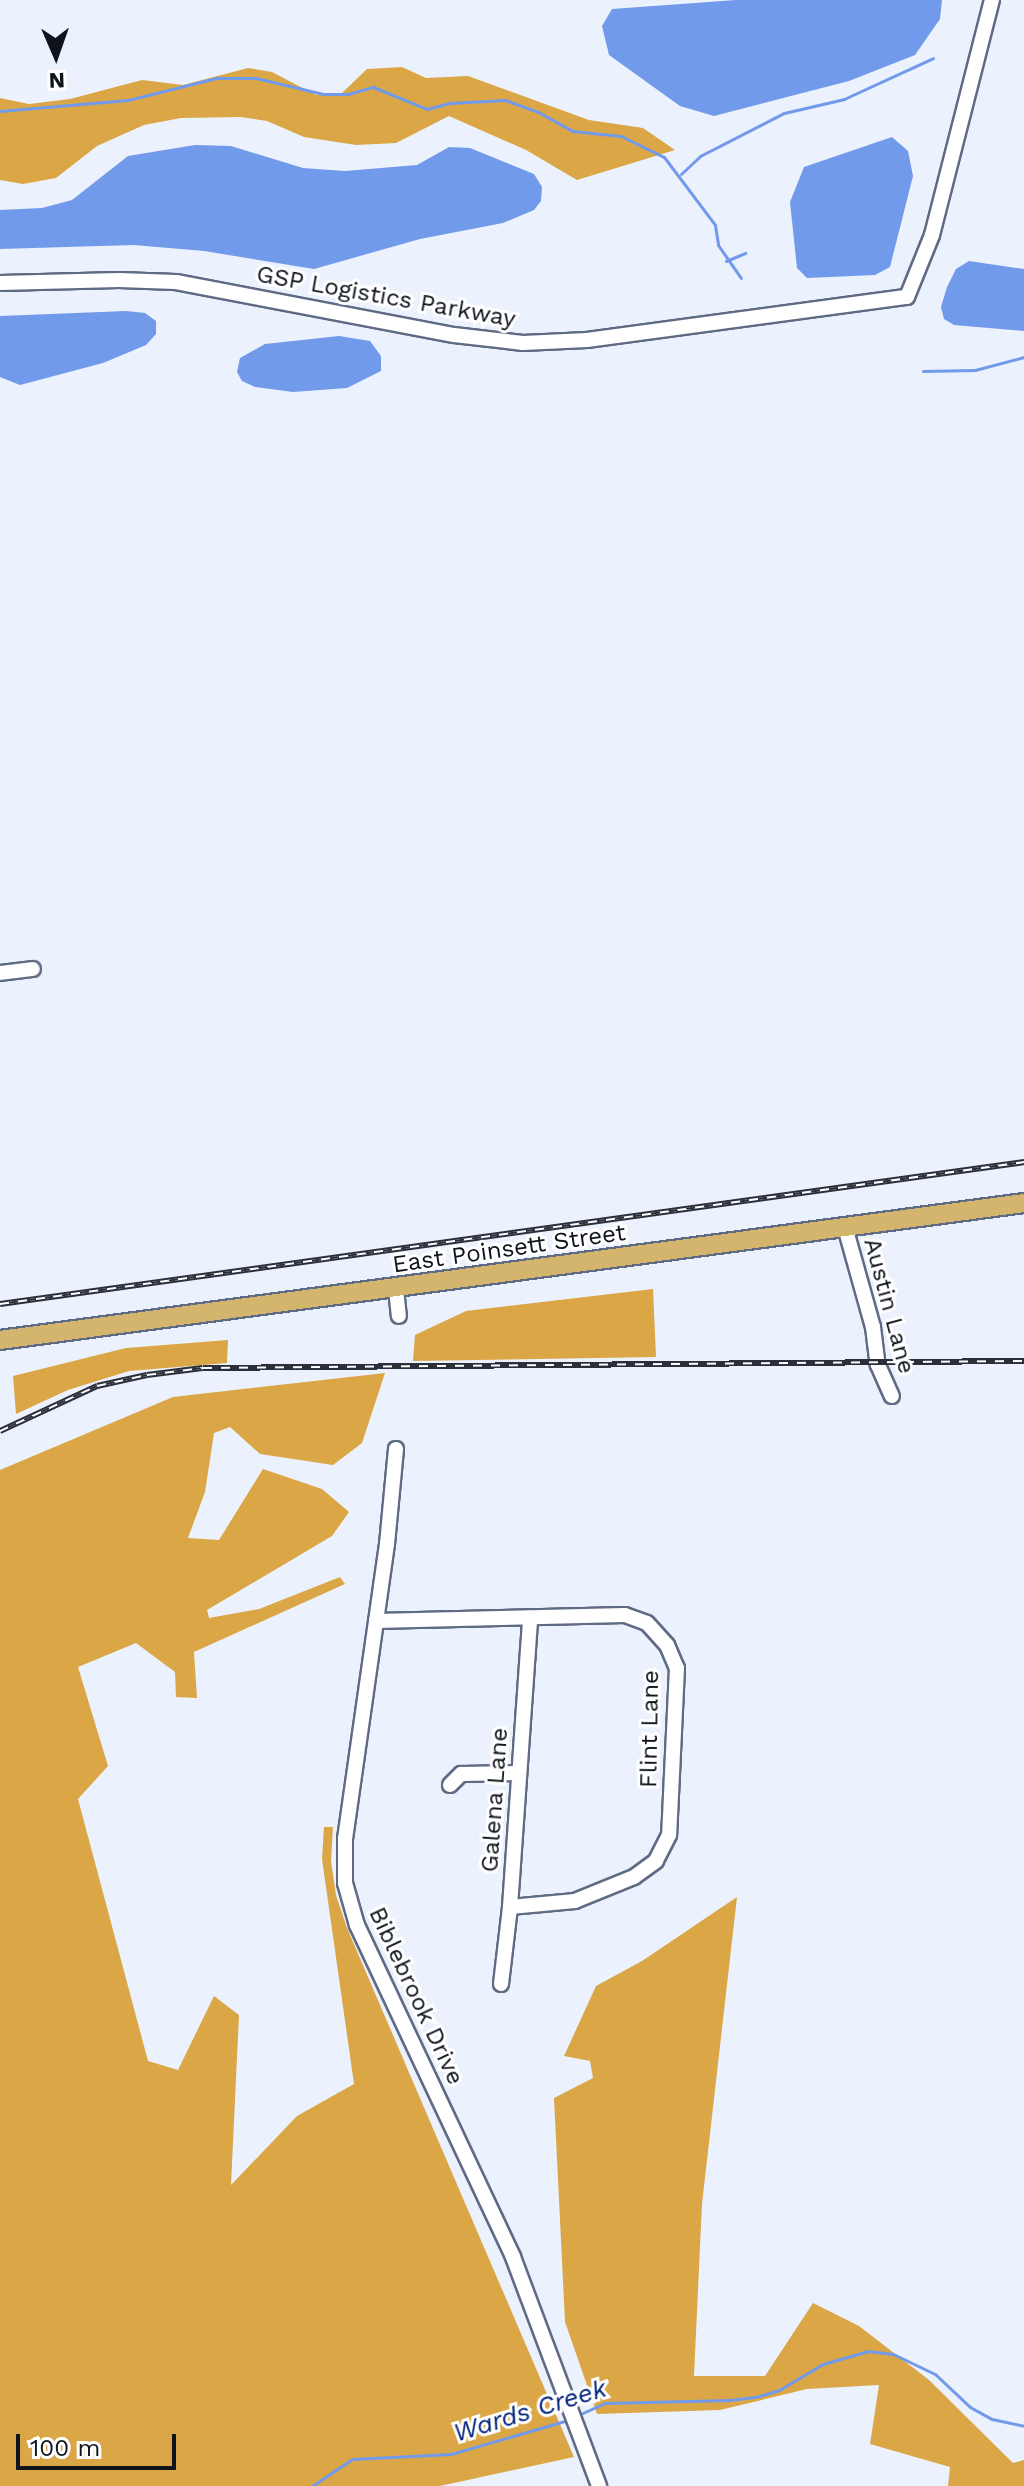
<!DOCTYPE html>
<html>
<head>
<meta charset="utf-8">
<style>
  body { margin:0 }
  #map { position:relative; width:1024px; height:2486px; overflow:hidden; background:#ebf1fd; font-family:"Work Sans",sans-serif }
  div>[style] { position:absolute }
  .forest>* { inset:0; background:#dba746 }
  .water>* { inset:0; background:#729aeb }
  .stream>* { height:3px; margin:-1.5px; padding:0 1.5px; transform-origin:1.5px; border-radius:1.5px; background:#729aeb }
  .roads { filter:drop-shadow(2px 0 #5f6b84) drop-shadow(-2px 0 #5f6b84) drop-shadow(0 2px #5f6b84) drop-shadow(0 -2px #5f6b84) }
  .minor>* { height:14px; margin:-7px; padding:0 7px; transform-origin:7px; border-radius:7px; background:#fff }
  .major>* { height:18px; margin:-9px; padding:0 9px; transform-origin:9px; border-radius:9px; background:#d4b56e }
  .rail>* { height:6px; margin-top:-3px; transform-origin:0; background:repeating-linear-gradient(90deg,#fff 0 9px,#2a2f39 0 18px); box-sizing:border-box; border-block:2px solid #2a2f39 }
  span { translate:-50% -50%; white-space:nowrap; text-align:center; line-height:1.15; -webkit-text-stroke:6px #fff; paint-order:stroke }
  .street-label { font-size:24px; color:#0e131c }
  .water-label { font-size:26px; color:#03237f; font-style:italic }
  .north { position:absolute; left:16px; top:16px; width:80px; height:80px; -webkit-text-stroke:6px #fff; paint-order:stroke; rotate:178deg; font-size:22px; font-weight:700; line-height:32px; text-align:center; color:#0e131c }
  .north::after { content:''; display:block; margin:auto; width:28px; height:36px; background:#0e131c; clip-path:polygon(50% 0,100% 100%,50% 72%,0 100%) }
  .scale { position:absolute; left:16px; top:2434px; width:160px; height:36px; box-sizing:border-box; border:4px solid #0e131c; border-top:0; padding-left:10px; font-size:24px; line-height:28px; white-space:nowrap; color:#0e131c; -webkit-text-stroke:6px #fff; paint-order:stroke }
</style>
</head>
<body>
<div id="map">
  <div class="forest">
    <i style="clip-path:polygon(402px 67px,426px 78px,468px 76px,589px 120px,643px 128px,675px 150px,577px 180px,526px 150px,449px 116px,396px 143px,356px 145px,304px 137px,267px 121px,240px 117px,181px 118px,144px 125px,97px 146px,56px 178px,23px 184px,0 180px,0 98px,29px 104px,70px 99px,142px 80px,183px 85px,248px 68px,272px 72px,316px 95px,342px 93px,367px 69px)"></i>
    <i style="clip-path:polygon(653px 1289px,656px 1357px,413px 1361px,415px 1335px,466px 1311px)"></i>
    <i style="clip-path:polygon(228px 1340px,227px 1363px,129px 1371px,68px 1390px,16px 1414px,13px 1376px,126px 1348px)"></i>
    <i style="clip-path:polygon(385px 1373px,362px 1443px,333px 1465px,260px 1454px,230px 1427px,214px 1433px,205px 1492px,188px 1538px,219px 1540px,263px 1469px,322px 1489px,349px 1512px,332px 1536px,207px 1610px,209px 1618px,259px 1609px,340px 1577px,345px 1584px,194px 1652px,197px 1698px,176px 1697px,175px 1672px,136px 1643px,78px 1667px,108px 1766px,78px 1799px,148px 2061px,178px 2070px,214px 1996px,239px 2015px,231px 2185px,297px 2116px,354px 2084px,322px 1859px,324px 1827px,333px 1827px,331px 1861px,336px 1895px,347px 1928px,574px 2457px,440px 2486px,0 2486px,0 1470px,173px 1397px)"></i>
    <i style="clip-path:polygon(737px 1897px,702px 2204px,694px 2376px,765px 2376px,813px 2303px,859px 2326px,929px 2380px,1013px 2463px,1024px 2460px,1024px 2486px,948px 2486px,950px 2467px,870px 2444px,879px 2385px,807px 2389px,720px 2410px,597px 2414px,565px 2322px,554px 2098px,593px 2078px,590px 2061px,564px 2056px,596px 1986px,642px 1961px)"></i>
  </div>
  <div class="water">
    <i style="clip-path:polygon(736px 0,942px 0,940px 19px,915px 55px,849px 81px,714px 116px,680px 106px,609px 55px,602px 26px,612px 9px)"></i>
    <i style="clip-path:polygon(892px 137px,908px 151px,913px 176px,890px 267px,875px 275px,807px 278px,797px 268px,790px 202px,804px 167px)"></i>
    <i style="clip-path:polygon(195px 145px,231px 146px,303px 168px,345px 171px,417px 165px,449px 147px,470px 148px,534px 174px,542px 187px,541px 201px,534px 210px,503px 223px,420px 239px,314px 269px,204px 251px,134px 245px,0 249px,0 210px,42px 208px,72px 200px,128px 156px)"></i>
    <i style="clip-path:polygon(969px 261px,1024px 269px,1024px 331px,954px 325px,944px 319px,941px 307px,947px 287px,956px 269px)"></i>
    <i style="clip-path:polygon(126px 311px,145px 313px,156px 321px,156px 334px,146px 345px,103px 363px,20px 385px,0 377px,0 316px)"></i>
    <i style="clip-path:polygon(339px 336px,370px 341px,381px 356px,381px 371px,347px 388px,293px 392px,255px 387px,242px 381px,237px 372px,240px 358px,265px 344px)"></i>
  </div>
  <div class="stream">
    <i style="left:0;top:111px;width:128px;rotate:-4.9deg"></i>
    <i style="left:128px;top:100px;width:91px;rotate:-14deg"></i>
    <i style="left:216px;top:78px;width:40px"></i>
    <i style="left:256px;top:78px;width:69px;rotate:13.4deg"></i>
    <i style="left:323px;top:94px;width:25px"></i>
    <i style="left:348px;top:94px;width:26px;rotate:-16deg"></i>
    <i style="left:373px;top:87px;width:58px;rotate:22.2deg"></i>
    <i style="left:427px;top:109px;width:24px;rotate:-15deg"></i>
    <i style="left:450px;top:103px;width:55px;rotate:-3.1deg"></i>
    <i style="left:505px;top:100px;width:37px;rotate:20deg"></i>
    <i style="left:540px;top:113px;width:38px;rotate:29deg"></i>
    <i style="left:573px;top:131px;width:48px;rotate:5.9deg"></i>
    <i style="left:621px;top:136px;width:48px;rotate:26deg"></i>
    <i style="left:664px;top:157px;width:85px;rotate:53.1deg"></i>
    <i style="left:715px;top:225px;width:20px;rotate:81deg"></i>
    <i style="left:718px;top:245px;width:40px;rotate:55.1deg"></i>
    <i style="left:681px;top:174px;width:26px;rotate:-43deg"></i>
    <i style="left:700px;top:156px;width:94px;rotate:-27.1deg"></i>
    <i style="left:784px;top:113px;width:62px;rotate:-13.1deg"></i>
    <i style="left:844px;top:99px;width:98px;rotate:-24.7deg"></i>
    <i style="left:726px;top:261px;width:21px;rotate:-23deg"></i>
    <i style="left:923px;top:371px;width:52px;rotate:-1.1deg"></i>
    <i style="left:975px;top:370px;width:51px;rotate:-14.9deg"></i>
    <i style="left:578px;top:2415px;width:30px;rotate:-24deg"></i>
    <i style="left:605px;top:2403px;width:125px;rotate:-1.4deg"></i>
    <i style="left:730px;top:2400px;width:26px;rotate:-7deg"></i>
    <i style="left:756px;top:2397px;width:24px;rotate:-17deg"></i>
    <i style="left:779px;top:2390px;width:51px;rotate:-30.6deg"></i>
    <i style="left:823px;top:2364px;width:47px;rotate:-16.1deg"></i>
    <i style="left:868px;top:2351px;width:25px;rotate:7deg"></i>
    <i style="left:893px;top:2354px;width:47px;rotate:25.5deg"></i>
    <i style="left:935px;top:2374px;width:48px;rotate:43.3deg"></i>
    <i style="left:970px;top:2407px;width:25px;rotate:29deg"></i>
    <i style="left:992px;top:2419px;width:33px;rotate:12deg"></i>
    <i style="left:312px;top:2486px;width:48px;rotate:-34deg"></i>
    <i style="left:352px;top:2459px;width:99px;rotate:-2.9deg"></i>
    <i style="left:451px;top:2454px;width:122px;rotate:-16.2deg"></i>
  </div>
  <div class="roads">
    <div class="minor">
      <i style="left:0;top:283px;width:119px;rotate:-1.4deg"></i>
      <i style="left:119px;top:280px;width:57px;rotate:2deg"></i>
      <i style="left:176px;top:282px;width:283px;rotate:10.8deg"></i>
      <i style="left:454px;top:335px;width:69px;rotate:6.6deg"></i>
      <i style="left:523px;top:343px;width:64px;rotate:-2.7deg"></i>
      <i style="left:587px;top:340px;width:323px;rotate:-7.7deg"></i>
      <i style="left:907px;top:297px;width:67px;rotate:-68deg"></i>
      <i style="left:932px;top:235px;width:243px;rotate:-75.7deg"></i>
      <i style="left:0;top:973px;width:33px;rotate:-7deg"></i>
      <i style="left:845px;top:1227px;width:104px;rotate:74.4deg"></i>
      <i style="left:873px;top:1327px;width:38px;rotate:83deg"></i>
      <i style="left:878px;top:1365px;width:34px;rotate:66deg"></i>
      <i style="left:396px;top:1289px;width:27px;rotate:84deg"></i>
      <i style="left:396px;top:1449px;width:95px;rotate:95.4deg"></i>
      <i style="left:387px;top:1544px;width:297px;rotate:98.1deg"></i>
      <i style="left:345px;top:1838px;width:45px;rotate:90deg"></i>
      <i style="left:345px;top:1883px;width:44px;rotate:74.1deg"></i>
      <i style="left:357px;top:1925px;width:367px;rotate:64.8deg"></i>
      <i style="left:513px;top:2257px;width:245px;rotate:69.4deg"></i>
      <i style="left:376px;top:1621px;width:249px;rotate:-1.4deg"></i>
      <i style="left:625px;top:1615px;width:23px;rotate:20deg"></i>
      <i style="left:647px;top:1623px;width:30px;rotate:48deg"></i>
      <i style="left:667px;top:1645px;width:25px;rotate:67deg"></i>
      <i style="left:677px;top:1668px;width:167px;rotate:92.7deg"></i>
      <i style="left:669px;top:1835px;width:29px;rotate:117deg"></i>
      <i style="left:656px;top:1861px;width:27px;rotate:144deg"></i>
      <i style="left:634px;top:1877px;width:64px;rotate:157.9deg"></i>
      <i style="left:575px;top:1901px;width:65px;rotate:174.7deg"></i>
      <i style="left:450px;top:1785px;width:16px;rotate:-45deg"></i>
      <i style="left:461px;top:1774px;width:56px;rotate:-1deg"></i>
      <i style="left:501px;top:1984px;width:78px;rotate:-83.3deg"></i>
      <i style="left:510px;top:1907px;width:290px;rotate:-86deg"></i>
    </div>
    <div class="major">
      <i style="left:0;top:1340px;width:1033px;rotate:-7.62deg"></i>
    </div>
  </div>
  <div class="rail">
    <i style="left:0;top:1304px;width:1034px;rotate:-7.89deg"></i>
    <i style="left:0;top:1431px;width:107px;rotate:-24.9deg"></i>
    <i style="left:97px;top:1386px;width:51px;rotate:-12.4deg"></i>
    <i style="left:147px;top:1375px;width:56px;rotate:-7.1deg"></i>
    <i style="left:203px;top:1368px;width:821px;rotate:-0.49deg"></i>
  </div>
  <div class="street-label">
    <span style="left:386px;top:297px;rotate:10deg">GSP Logistics Parkway</span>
    <span style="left:509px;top:1249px;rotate:-8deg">East Poinsett Street</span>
    <span style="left:889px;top:1306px;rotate:75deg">Austin Lane</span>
    <span style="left:650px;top:1729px;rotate:-89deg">Flint Lane</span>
    <span style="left:495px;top:1800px;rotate:-86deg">Galena Lane</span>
    <span style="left:416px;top:1996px;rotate:65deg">Biblebrook Drive</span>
  </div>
  <div class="water-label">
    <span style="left:530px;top:2411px;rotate:-17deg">Wards Creek</span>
  </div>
  <div class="north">N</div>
  <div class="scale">100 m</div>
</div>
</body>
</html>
